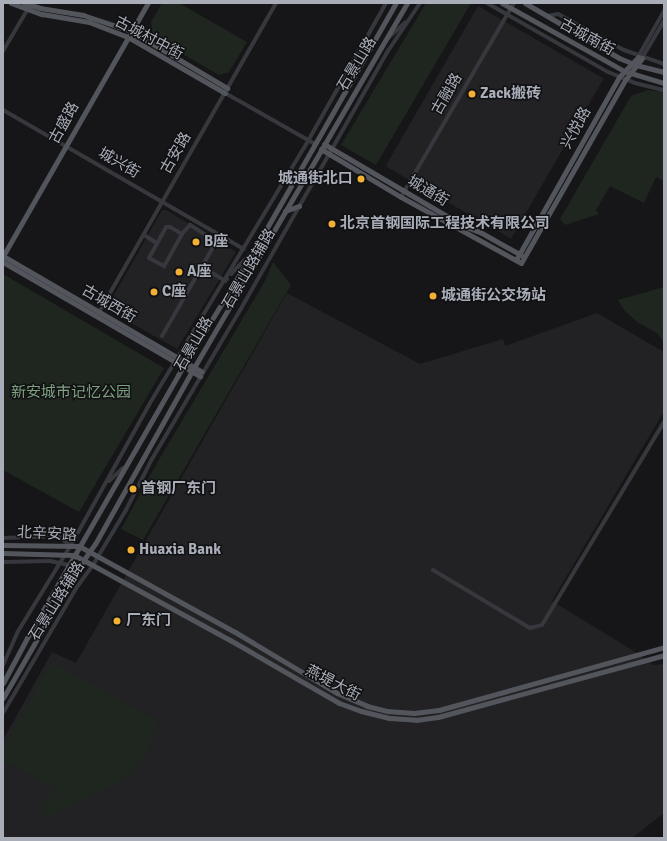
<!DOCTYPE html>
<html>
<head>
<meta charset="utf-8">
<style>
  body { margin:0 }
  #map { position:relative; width:667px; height:841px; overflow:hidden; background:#161618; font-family:Signika,"Noto Sans SC",sans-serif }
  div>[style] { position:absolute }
  .built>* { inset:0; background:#222225; transform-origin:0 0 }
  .green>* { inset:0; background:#1e261f }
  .minor>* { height:4px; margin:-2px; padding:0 2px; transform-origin:2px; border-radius:2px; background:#37383d }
  .major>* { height:5px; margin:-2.5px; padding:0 2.5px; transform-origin:2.5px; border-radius:2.5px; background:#53555c }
  .dots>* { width:11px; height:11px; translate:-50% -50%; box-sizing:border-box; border:2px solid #111113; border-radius:50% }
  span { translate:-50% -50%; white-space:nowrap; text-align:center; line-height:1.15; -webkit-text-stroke:3px #111113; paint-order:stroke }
  .street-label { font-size:15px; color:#a8adb8 }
  .poi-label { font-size:15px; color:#a8adb8; font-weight:700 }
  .left { translate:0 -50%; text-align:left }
  .right { translate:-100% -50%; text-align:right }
  .park-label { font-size:15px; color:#7fa381 }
  .frame { position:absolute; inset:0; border:4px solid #a8adb8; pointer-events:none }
</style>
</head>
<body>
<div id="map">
  <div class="built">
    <i style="left:478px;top:6px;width:145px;height:185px;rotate:30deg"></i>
    <i style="clip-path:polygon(162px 210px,166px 210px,236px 252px,177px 349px,110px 311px,109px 304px)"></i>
    <i style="clip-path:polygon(287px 293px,420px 364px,503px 339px,505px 346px,597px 313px,664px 352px,664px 411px,552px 601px,637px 653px,653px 665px,664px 664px,664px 813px,632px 838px,3px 838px,3px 740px,52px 652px,76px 663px)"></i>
  </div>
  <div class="green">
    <i style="clip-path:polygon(162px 3px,179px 3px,247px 42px,229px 72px,219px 75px,153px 37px,151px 22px)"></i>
    <i style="clip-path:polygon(426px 3px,471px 3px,376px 165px,341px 145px)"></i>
    <i style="clip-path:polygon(648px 90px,664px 92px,664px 181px,656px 177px,644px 203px,610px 186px,596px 210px,599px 214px,565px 225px,560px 219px,631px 96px)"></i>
    <i style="clip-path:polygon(273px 262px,291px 285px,143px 540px,121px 529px,157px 463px,265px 281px)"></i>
    <i style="clip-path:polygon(3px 274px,164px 368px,79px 512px,3px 470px)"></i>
    <i style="clip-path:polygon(664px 287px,664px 342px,657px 333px,637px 322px,624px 310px,618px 300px)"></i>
    <i style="clip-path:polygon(51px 662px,157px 720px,146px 757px,123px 781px,49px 816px,40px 809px,55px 789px,3px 760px,3px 748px)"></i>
  </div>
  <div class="minor">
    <i style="left:487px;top:3px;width:139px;rotate:29.7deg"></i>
    <i style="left:608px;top:72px;width:29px;rotate:22deg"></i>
    <i style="left:635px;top:83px;width:30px;rotate:14deg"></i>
    <i style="left:547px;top:16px;width:11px;rotate:-10deg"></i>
    <i style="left:558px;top:14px;width:75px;rotate:28.6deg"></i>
    <i style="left:624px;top:50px;width:42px;rotate:19.3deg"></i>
    <i style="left:387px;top:39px;width:25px;rotate:-42deg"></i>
    <i style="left:3px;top:51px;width:51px;rotate:-59.4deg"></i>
    <i style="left:638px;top:57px;width:53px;rotate:-60.5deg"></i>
    <i style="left:642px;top:58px;width:43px;rotate:-59.3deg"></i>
    <i style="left:225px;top:93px;width:103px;rotate:29.5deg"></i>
    <i style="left:3px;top:110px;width:278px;rotate:30deg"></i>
    <i style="left:401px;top:197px;width:225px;rotate:-59.8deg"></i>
    <i style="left:166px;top:227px;width:4px"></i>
    <i style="left:170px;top:227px;width:14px;rotate:30deg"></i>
    <i style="left:182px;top:234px;width:37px;rotate:119deg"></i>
    <i style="left:164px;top:266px;width:17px;rotate:-152deg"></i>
    <i style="left:149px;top:258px;width:35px;rotate:-61deg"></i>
    <i style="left:144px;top:235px;width:15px;rotate:32deg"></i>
    <i style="left:202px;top:267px;width:27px;rotate:31deg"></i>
    <i style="left:225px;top:281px;width:3px;rotate:-45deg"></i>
    <i style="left:231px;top:274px;width:29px;rotate:-46deg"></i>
    <i style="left:98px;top:314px;width:358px;rotate:-60.2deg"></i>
    <i style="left:162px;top:336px;width:106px;rotate:-60.1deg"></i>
    <i style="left:215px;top:244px;width:3px;rotate:-90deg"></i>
    <i style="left:215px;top:241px;width:30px;rotate:-147deg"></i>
    <i style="left:190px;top:225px;width:12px;rotate:132deg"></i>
    <i style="left:109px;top:481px;width:19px;rotate:-43deg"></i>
    <i style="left:3px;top:538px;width:54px;rotate:-2.1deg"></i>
    <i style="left:57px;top:536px;width:17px;rotate:33deg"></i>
    <i style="left:3px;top:562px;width:47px;rotate:-1.2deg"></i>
    <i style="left:50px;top:561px;width:19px;rotate:12deg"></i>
    <i style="left:433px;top:570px;width:113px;rotate:30.9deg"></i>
    <i style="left:530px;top:628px;width:12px;rotate:-14deg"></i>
    <i style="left:542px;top:625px;width:237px;rotate:-59deg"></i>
    <i style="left:3px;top:665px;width:35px;rotate:-66deg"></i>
    <i style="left:17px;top:633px;width:103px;rotate:-58.5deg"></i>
    <i style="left:71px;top:545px;width:162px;rotate:-60.9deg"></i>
    <i style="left:150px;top:403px;width:298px;rotate:-58.9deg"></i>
    <i style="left:304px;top:148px;width:167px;rotate:-60.5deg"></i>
    <i style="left:3px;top:713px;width:146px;rotate:-59.6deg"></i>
    <i style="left:77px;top:587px;width:27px;rotate:-54deg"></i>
    <i style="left:93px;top:565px;width:64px;rotate:-59deg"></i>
    <i style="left:126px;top:510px;width:57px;rotate:-63deg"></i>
    <i style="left:152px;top:459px;width:171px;rotate:-59.4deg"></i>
    <i style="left:239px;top:312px;width:301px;rotate:-60.3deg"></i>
    <i style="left:388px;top:51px;width:58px;rotate:-56.3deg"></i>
  </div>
  <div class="major">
    <i style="left:11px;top:3px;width:33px;rotate:20deg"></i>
    <i style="left:42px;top:14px;width:48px;rotate:9.7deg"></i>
    <i style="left:89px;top:22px;width:42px;rotate:21deg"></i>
    <i style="left:128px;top:37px;width:112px;rotate:30deg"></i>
    <i style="left:24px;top:3px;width:17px;rotate:17deg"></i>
    <i style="left:40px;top:8px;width:44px;rotate:9.2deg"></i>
    <i style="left:83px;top:15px;width:51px;rotate:18.4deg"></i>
    <i style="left:131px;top:31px;width:112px;rotate:30.7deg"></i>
    <i style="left:502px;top:3px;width:140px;rotate:29.1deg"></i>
    <i style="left:624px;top:71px;width:42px;rotate:16.7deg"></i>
    <i style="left:525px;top:3px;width:109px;rotate:30.3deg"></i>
    <i style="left:619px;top:58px;width:18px;rotate:22deg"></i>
    <i style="left:636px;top:65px;width:29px;rotate:14deg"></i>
    <i style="left:324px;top:144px;width:162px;rotate:30.4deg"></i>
    <i style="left:464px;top:226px;width:17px;rotate:21deg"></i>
    <i style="left:480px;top:232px;width:47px;rotate:29.3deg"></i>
    <i style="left:321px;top:149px;width:93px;rotate:31deg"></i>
    <i style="left:401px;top:197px;width:137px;rotate:28.8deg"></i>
    <i style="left:521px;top:263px;width:210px;rotate:-60.4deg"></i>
    <i style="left:625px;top:80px;width:28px;rotate:-52deg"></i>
    <i style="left:285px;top:211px;width:15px;rotate:-20deg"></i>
    <i style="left:3px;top:256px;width:292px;rotate:-60.2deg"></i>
    <i style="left:3px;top:256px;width:230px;rotate:30.2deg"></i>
    <i style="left:516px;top:260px;width:210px;rotate:-60.6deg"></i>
    <i style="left:619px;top:77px;width:28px;rotate:-46deg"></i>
    <i style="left:3px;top:262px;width:228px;rotate:30.1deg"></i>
    <i style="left:3px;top:545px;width:76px;rotate:0.8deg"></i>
    <i style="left:79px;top:546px;width:178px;rotate:28.9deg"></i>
    <i style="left:235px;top:632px;width:119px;rotate:30.9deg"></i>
    <i style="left:337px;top:693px;width:33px;rotate:23deg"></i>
    <i style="left:367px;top:706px;width:21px;rotate:14deg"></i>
    <i style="left:387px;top:711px;width:27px;rotate:4deg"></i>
    <i style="left:414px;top:713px;width:25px;rotate:-7deg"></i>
    <i style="left:439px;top:710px;width:234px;rotate:-15.6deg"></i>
    <i style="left:3px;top:553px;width:71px;rotate:1.6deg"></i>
    <i style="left:74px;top:555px;width:178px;rotate:28.6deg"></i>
    <i style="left:230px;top:640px;width:126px;rotate:30deg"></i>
    <i style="left:339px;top:703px;width:23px;rotate:20deg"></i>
    <i style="left:361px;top:711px;width:30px;rotate:14deg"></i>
    <i style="left:390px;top:718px;width:26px;rotate:4deg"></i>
    <i style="left:416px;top:720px;width:22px;rotate:-8deg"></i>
    <i style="left:438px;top:717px;width:234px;rotate:-15.3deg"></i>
    <i style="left:3px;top:683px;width:51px;rotate:-61.9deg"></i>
    <i style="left:27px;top:638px;width:303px;rotate:-60.1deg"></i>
    <i style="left:178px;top:375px;width:150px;rotate:-58.6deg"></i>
    <i style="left:256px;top:247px;width:281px;rotate:-60.2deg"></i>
    <i style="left:3px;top:698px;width:150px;rotate:-60deg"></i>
    <i style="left:78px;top:568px;width:29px;rotate:-55deg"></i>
    <i style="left:95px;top:544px;width:198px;rotate:-60.7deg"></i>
    <i style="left:192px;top:371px;width:426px;rotate:-59.7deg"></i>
  </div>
  <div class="dots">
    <i style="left:472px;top:94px;background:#f2b134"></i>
    <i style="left:361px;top:179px;background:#f2b134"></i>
    <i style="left:332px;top:224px;background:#f2b134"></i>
    <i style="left:196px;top:242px;background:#f2b134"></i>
    <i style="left:179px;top:272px;background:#f2b134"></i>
    <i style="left:154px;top:292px;background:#f2b134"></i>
    <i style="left:433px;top:296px;background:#f2b134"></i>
    <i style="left:133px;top:489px;background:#f2b134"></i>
    <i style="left:131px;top:550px;background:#f2b134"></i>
    <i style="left:117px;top:621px;background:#f2b134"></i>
  </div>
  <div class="street-label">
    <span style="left:587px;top:37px;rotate:29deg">古城南街</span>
    <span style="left:149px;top:38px;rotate:28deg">古城村中街</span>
    <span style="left:357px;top:64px;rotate:-59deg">石景山路</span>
    <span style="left:447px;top:94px;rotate:-60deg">古融路</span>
    <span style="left:64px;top:123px;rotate:-61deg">古盛路</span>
    <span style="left:576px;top:128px;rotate:-61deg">兴悦路</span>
    <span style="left:176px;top:153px;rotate:-60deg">古安路</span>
    <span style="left:119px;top:163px;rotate:30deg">城兴街</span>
    <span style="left:428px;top:191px;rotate:31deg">城通街</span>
    <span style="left:249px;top:269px;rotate:-60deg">石景山路辅路</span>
    <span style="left:109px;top:304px;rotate:30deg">古城西街</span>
    <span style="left:194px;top:344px;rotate:-60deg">石景山路</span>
    <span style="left:47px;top:534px;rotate:3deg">北辛安路</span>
    <span style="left:57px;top:601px;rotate:-58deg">石景山路辅路</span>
    <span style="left:333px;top:683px;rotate:27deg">燕堤大街</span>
  </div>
  <div class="poi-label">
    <span class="left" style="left:480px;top:94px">Zack搬砖</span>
    <span class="right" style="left:353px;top:179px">城通街北口</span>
    <span class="left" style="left:340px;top:224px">北京首钢国际工程技术有限公司</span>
    <span class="left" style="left:204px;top:242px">B座</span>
    <span class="left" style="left:187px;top:272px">A座</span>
    <span class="left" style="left:162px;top:292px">C座</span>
    <span class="left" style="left:441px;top:296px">城通街公交场站</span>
    <span class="left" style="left:141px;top:489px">首钢厂东门</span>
    <span class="left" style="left:139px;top:550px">Huaxia Bank</span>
    <span class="left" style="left:126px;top:621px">厂东门</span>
  </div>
  <div class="park-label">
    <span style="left:71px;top:393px">新安城市记忆公园</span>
  </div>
  <div class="frame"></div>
</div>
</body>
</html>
